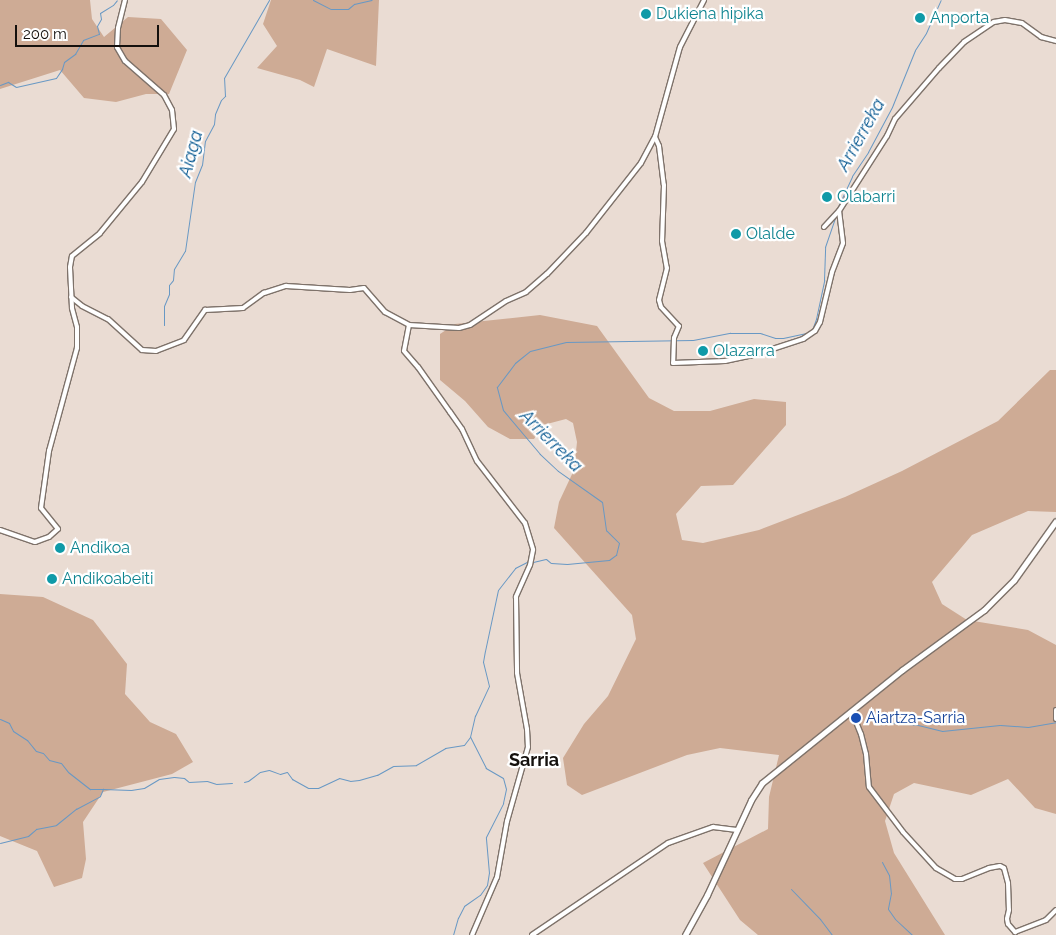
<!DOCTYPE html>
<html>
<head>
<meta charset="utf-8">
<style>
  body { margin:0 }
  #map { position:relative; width:1056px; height:935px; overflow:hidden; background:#eadcd3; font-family:Raleway,sans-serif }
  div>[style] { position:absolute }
  .green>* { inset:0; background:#ceab95 }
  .stream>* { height:1px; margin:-0.5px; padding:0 0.5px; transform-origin:0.5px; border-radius:0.5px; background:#6898c4 }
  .roads { filter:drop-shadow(1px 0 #7e726a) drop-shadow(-1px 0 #7e726a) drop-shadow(0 1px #7e726a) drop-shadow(0 -1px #7e726a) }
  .street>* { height:4px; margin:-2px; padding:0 2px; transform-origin:2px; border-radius:2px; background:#fff }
  .secondary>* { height:5px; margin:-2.5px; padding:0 2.5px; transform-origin:2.5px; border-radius:2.5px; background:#fff }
  .dots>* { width:14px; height:14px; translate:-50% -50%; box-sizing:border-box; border:2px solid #fff; border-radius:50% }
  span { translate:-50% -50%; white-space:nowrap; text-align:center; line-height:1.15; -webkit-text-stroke:4.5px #fff; paint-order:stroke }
  .culture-label { font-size:16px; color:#0d838f }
  .left { translate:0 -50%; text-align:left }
  .transit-label { font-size:16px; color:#164399 }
  .water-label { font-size:18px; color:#07578f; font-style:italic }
  .neighbourhood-label { font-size:18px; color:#14100d; font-weight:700 }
  .scale { position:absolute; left:15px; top:25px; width:144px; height:22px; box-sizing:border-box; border:2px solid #14100d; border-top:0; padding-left:6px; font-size:15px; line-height:18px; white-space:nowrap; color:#14100d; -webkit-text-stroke:4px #fff; paint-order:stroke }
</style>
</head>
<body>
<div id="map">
  <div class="green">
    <i style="clip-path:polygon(0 0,90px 0,92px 19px,104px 37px,128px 17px,161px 19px,187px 50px,169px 94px,146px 94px,116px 102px,84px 98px,60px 70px,0 89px)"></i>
    <i style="clip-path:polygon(271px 0,379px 0,376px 66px,327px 49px,314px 87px,300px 80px,257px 68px,277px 46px,263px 24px)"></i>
    <i style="clip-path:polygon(540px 315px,597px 326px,649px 398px,674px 411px,710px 411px,754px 399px,786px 402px,786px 425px,733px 485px,701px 486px,676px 514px,682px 540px,703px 543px,759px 530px,845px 497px,902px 471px,998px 421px,1050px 370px,1056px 370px,1056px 512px,1028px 511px,972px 535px,932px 582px,942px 604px,967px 620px,1028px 630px,1056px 645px,1056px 814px,1035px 808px,1008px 779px,971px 795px,914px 783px,894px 794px,885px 821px,894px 853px,945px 935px,758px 935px,740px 920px,703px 863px,768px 829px,769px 797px,779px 755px,720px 748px,687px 755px,582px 795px,567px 785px,563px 758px,584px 724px,608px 696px,636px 639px,632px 615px,554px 528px,559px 502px,574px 470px,577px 442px,573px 423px,566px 419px,543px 425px,534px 439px,510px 439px,488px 427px,465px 401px,440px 380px,440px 334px,455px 324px)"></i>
    <i style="clip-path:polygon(0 594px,43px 597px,93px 620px,127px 664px,125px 694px,150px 722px,176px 734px,193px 762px,172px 774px,103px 792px,83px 822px,86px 859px,82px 878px,54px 887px,37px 851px,0 836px)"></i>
  </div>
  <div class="stream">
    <i style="left:313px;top:0;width:20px;rotate:27deg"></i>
    <i style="left:331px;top:9px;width:17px"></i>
    <i style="left:348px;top:9px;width:8px;rotate:-40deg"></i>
    <i style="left:354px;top:4px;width:18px;rotate:-13deg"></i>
    <i style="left:0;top:85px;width:9px;rotate:-21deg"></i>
    <i style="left:8px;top:82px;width:9px;rotate:32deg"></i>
    <i style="left:16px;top:87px;width:41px;rotate:-12.7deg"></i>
    <i style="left:56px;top:78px;width:11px;rotate:-56deg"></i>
    <i style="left:62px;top:69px;width:7px;rotate:-74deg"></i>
    <i style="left:64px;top:62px;width:14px;rotate:-36deg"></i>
    <i style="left:75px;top:54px;width:16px;rotate:-60deg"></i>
    <i style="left:83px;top:40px;width:17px;rotate:-21deg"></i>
    <i style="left:99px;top:34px;width:8px;rotate:-104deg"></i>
    <i style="left:97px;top:26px;width:8px;rotate:-60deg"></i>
    <i style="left:101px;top:19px;width:6px;rotate:-99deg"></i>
    <i style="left:100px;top:13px;width:15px;rotate:-32deg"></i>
    <i style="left:113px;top:5px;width:6px;rotate:-51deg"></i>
    <i style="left:836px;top:211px;width:38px;rotate:-65deg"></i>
    <i style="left:852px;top:176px;width:29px;rotate:-56deg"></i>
    <i style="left:868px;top:152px;width:51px;rotate:-61.9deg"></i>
    <i style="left:892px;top:107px;width:61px;rotate:-68deg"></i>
    <i style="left:915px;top:50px;width:20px;rotate:-57deg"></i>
    <i style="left:926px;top:33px;width:36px;rotate:-66deg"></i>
    <i style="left:164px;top:325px;width:19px;rotate:-90deg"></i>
    <i style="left:164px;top:306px;width:13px;rotate:-67deg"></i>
    <i style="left:169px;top:294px;width:9px;rotate:-90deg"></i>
    <i style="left:169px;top:285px;width:6px;rotate:-51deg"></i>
    <i style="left:173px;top:280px;width:11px;rotate:-85deg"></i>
    <i style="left:174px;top:269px;width:21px;rotate:-59deg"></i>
    <i style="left:185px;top:251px;width:70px;rotate:-81.8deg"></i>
    <i style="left:195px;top:182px;width:18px;rotate:-68deg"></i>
    <i style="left:202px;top:165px;width:24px;rotate:-83deg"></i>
    <i style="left:205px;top:141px;width:19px;rotate:-62deg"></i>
    <i style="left:214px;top:124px;width:10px;rotate:-84deg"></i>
    <i style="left:215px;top:114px;width:15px;rotate:-67deg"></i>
    <i style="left:221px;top:100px;width:6px;rotate:-45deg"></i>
    <i style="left:225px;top:96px;width:18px;rotate:-93deg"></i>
    <i style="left:224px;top:78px;width:90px;rotate:-60deg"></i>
    <i style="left:533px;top:562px;width:13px;rotate:-13deg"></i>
    <i style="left:546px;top:559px;width:6px;rotate:39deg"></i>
    <i style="left:551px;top:563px;width:16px;rotate:4deg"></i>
    <i style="left:567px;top:564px;width:42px;rotate:-5.4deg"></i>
    <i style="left:609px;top:560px;width:9px;rotate:-36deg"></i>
    <i style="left:616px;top:555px;width:12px;rotate:-76deg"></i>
    <i style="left:619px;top:543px;width:18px;rotate:-135deg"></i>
    <i style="left:606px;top:530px;width:28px;rotate:-98deg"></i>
    <i style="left:602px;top:502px;width:54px;rotate:-144.8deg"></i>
    <i style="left:558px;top:471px;width:25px;rotate:-137deg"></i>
    <i style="left:540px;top:454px;width:57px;rotate:-130.1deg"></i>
    <i style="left:503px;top:410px;width:24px;rotate:-105deg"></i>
    <i style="left:497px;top:387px;width:30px;rotate:-53deg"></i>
    <i style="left:515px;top:363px;width:19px;rotate:-39deg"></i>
    <i style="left:530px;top:351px;width:37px;rotate:-14deg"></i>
    <i style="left:566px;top:342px;width:127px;rotate:-0.9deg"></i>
    <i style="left:693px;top:340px;width:38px;rotate:-11deg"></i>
    <i style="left:730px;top:333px;width:30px"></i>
    <i style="left:760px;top:333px;width:16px;rotate:18deg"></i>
    <i style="left:775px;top:338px;width:8px"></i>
    <i style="left:783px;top:338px;width:25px;rotate:-12deg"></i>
    <i style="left:807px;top:333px;width:6px;rotate:-31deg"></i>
    <i style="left:812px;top:330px;width:12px;rotate:-70deg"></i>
    <i style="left:816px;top:319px;width:40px;rotate:-78deg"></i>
    <i style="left:824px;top:280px;width:33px;rotate:-88deg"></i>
    <i style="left:825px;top:247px;width:31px;rotate:-71deg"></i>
    <i style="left:0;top:719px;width:10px;rotate:24deg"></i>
    <i style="left:9px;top:723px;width:9px;rotate:63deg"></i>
    <i style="left:13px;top:731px;width:17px;rotate:33deg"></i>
    <i style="left:27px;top:740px;width:14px;rotate:51deg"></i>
    <i style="left:36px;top:751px;width:7px;rotate:16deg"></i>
    <i style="left:43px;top:753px;width:9px;rotate:49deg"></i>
    <i style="left:49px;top:760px;width:12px;rotate:14deg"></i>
    <i style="left:61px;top:763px;width:11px;rotate:52deg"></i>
    <i style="left:68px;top:772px;width:28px;rotate:38deg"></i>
    <i style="left:90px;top:789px;width:13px"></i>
    <i style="left:892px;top:723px;width:26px;rotate:4deg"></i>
    <i style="left:918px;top:725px;width:25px;rotate:14deg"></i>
    <i style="left:942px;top:731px;width:58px;rotate:-5.9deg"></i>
    <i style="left:1000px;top:725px;width:28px;rotate:4deg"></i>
    <i style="left:1028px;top:727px;width:28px;rotate:-10deg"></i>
    <i style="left:244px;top:782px;width:4px;rotate:-14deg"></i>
    <i style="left:248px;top:781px;width:15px;rotate:-37deg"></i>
    <i style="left:260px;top:772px;width:9px;rotate:-13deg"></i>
    <i style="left:269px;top:770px;width:12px;rotate:20deg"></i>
    <i style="left:280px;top:774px;width:7px;rotate:-16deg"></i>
    <i style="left:287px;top:772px;width:9px;rotate:54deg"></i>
    <i style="left:292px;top:779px;width:18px;rotate:29deg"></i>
    <i style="left:308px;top:788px;width:10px"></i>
    <i style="left:318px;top:788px;width:23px;rotate:-25deg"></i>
    <i style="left:339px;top:778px;width:11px;rotate:15deg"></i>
    <i style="left:350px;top:781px;width:9px;rotate:-6deg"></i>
    <i style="left:359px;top:780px;width:19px;rotate:-16deg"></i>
    <i style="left:377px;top:775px;width:18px;rotate:-29deg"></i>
    <i style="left:393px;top:766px;width:23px;rotate:-2deg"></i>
    <i style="left:416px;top:765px;width:34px;rotate:-30deg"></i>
    <i style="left:445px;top:748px;width:19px;rotate:-9deg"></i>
    <i style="left:464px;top:745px;width:10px;rotate:-53deg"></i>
    <i style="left:0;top:843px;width:29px;rotate:-14deg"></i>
    <i style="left:28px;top:836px;width:11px;rotate:-41deg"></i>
    <i style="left:36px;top:829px;width:20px;rotate:-11deg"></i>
    <i style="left:56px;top:825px;width:26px;rotate:-39deg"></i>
    <i style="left:76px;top:809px;width:27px;rotate:-28deg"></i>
    <i style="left:100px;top:796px;width:8px;rotate:-67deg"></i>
    <i style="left:103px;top:789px;width:28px;rotate:2deg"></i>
    <i style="left:131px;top:790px;width:13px;rotate:-9deg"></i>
    <i style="left:144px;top:788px;width:17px;rotate:-31deg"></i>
    <i style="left:159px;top:779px;width:15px;rotate:-8deg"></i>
    <i style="left:174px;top:777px;width:10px;rotate:6deg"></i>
    <i style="left:184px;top:778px;width:6px;rotate:39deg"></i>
    <i style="left:189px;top:782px;width:18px;rotate:-3deg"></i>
    <i style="left:207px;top:781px;width:9px;rotate:18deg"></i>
    <i style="left:216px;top:784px;width:16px;rotate:-4deg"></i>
    <i style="left:882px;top:862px;width:15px;rotate:62deg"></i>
    <i style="left:889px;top:875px;width:18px;rotate:84deg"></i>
    <i style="left:891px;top:893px;width:16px;rotate:101deg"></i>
    <i style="left:888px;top:909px;width:12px;rotate:55deg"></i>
    <i style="left:895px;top:919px;width:23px;rotate:43deg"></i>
    <i style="left:791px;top:889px;width:42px;rotate:46deg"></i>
    <i style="left:820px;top:919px;width:20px;rotate:53deg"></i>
    <i style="left:453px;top:935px;width:18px;rotate:-74deg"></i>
    <i style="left:458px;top:918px;width:13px;rotate:-63deg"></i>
    <i style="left:464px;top:906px;width:19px;rotate:-35deg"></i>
    <i style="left:480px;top:895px;width:12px;rotate:-55deg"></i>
    <i style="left:487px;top:885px;width:12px;rotate:-81deg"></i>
    <i style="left:489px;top:873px;width:36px;rotate:-95deg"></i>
    <i style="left:486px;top:837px;width:38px;rotate:-63deg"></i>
    <i style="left:503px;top:803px;width:14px;rotate:-78deg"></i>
    <i style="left:506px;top:789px;width:11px;rotate:-105deg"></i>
    <i style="left:503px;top:778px;width:20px;rotate:-150deg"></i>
    <i style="left:486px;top:768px;width:35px;rotate:-117deg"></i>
    <i style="left:470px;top:737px;width:22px;rotate:-77deg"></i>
    <i style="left:475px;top:716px;width:33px;rotate:-65deg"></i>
    <i style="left:489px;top:686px;width:25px;rotate:-104deg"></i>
    <i style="left:483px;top:662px;width:11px;rotate:-80deg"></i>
    <i style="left:485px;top:651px;width:62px;rotate:-78deg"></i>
    <i style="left:498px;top:590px;width:28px;rotate:-52deg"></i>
    <i style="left:515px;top:568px;width:16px;rotate:-27deg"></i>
  </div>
  <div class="roads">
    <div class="street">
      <i style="left:655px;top:137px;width:10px;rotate:66deg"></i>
      <i style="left:659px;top:146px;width:39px;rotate:83deg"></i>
      <i style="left:664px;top:185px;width:56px;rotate:92deg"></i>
      <i style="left:662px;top:241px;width:27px;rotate:80deg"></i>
      <i style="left:667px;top:268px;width:33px;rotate:104deg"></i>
      <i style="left:659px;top:300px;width:7px;rotate:74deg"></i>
      <i style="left:661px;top:307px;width:26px;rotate:47deg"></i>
      <i style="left:679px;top:326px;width:13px;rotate:113deg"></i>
      <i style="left:674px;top:338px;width:25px;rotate:92deg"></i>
      <i style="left:673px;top:363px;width:52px;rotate:-2.2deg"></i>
      <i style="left:725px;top:361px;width:30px;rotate:-12deg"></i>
      <i style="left:754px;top:355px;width:52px;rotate:-18.1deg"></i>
      <i style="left:803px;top:339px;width:14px;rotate:-34deg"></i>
      <i style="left:815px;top:331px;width:10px;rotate:-61deg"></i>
      <i style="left:820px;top:322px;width:51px;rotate:-76.5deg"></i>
      <i style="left:832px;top:272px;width:31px;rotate:-69deg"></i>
      <i style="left:843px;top:243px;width:32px;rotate:-97deg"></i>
      <i style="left:839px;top:211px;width:89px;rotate:-57.4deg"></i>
      <i style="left:887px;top:136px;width:19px;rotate:-65deg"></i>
      <i style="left:895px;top:119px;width:67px;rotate:-49.2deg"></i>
      <i style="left:939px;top:68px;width:36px;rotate:-46deg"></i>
      <i style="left:964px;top:42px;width:36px;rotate:-34deg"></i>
      <i style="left:994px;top:22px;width:11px;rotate:-10deg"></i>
      <i style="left:1005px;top:20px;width:17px;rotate:10deg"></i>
      <i style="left:1022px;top:23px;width:24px;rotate:36deg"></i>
      <i style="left:1041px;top:37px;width:16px;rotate:15deg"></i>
      <i style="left:824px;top:227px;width:22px;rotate:-47deg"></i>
      <i style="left:71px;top:297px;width:14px;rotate:39deg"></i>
      <i style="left:82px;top:306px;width:29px;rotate:27deg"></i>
      <i style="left:108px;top:319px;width:46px;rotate:42.4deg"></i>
      <i style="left:142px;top:350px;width:14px;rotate:4deg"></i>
      <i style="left:156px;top:351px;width:30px;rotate:-21deg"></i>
      <i style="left:184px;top:340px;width:37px;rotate:-55deg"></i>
      <i style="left:205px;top:310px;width:38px;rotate:-3deg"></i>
      <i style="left:243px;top:308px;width:26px;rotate:-36deg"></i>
      <i style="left:264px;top:293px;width:23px;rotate:-18deg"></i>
      <i style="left:286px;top:286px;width:64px;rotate:3.6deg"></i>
      <i style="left:350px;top:290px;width:14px;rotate:-8deg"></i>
      <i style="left:364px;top:288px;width:32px;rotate:49deg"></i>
      <i style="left:385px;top:312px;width:27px;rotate:28deg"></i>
      <i style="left:409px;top:325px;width:50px;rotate:3.4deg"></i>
      <i style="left:459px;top:328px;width:11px;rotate:-15deg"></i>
      <i style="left:470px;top:325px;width:43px;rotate:-33.7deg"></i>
      <i style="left:506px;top:301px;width:22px;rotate:-24deg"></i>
      <i style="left:526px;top:292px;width:28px;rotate:-41deg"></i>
      <i style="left:547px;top:274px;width:57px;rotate:-46.4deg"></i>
      <i style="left:586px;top:233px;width:89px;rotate:-51.8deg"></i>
      <i style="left:641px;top:163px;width:30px;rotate:-62deg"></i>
      <i style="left:655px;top:137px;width:93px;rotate:-74.5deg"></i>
      <i style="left:680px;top:47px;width:53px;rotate:-62.9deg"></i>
      <i style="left:409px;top:325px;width:26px;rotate:101deg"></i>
      <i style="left:404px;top:351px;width:21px;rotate:49deg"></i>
      <i style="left:418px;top:367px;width:55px;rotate:54.6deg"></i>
      <i style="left:450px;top:412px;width:21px;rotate:55deg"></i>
      <i style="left:462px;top:429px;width:35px;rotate:65deg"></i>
      <i style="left:477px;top:461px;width:78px;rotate:52.3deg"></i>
      <i style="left:525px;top:523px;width:28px;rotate:73deg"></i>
      <i style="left:533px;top:550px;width:15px;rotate:101deg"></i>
      <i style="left:530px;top:565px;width:35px;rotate:114deg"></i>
      <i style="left:516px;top:597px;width:76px;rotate:89.2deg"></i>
      <i style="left:517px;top:673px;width:57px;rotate:79.9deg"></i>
      <i style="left:527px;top:729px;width:18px;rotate:87deg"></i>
      <i style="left:528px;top:747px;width:77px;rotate:105.8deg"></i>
      <i style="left:507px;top:821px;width:57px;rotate:100.1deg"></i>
      <i style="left:497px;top:877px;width:63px;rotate:113.3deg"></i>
      <i style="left:0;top:530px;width:37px;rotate:19deg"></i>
      <i style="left:35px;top:542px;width:15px;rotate:-20deg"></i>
      <i style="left:49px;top:537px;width:12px;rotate:-42deg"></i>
      <i style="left:58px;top:529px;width:27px;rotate:-129deg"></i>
      <i style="left:41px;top:508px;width:58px;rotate:-82deg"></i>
      <i style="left:49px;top:451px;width:107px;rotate:-74.8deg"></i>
      <i style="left:77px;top:348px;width:21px;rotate:-90deg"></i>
      <i style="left:77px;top:327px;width:20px;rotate:-105deg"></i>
      <i style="left:72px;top:308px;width:41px;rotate:-92.8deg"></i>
      <i style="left:70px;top:267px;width:11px;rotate:-80deg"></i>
      <i style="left:72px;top:256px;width:36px;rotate:-39deg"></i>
      <i style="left:100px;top:233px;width:66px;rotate:-50.5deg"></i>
      <i style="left:142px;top:182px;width:62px;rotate:-58.9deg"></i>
      <i style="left:174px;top:129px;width:19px;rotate:-96deg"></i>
      <i style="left:172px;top:110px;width:17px;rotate:-118deg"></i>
      <i style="left:164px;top:95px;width:52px;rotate:-138.9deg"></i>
      <i style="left:125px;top:61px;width:16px;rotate:-120deg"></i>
      <i style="left:117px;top:47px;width:19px;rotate:-87deg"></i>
      <i style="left:118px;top:28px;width:29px;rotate:-76deg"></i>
      <i style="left:1056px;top:710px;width:9px;rotate:90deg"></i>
      <i style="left:852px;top:712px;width:24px;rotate:68deg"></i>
      <i style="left:861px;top:734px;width:21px;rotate:76deg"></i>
      <i style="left:866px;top:754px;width:33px;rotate:85deg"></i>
      <i style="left:869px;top:787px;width:56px;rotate:52.9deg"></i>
      <i style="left:903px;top:832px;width:49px;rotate:47.5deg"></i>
      <i style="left:936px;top:868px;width:22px;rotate:30deg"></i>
      <i style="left:955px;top:879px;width:7px"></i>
      <i style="left:962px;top:879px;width:29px;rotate:-22deg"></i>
      <i style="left:989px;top:868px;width:11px;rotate:-10deg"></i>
      <i style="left:1000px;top:866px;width:4px;rotate:27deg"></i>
      <i style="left:1004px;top:868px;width:16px;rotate:75deg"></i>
      <i style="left:1008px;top:883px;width:27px;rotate:88deg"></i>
      <i style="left:1009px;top:910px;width:9px;rotate:103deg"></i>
      <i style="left:1007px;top:919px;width:5px;rotate:79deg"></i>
      <i style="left:1008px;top:924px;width:11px;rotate:49deg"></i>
      <i style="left:1015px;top:932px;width:33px;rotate:-21deg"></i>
      <i style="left:1046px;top:920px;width:14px;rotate:-45deg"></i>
      <i style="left:532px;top:935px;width:164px;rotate:-34.1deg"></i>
      <i style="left:668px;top:843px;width:48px;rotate:-19.6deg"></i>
      <i style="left:713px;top:827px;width:24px;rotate:7deg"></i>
    </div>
    <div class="secondary">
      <i style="left:685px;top:935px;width:46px;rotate:-61.2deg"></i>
      <i style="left:707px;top:895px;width:105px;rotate:-65.1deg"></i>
      <i style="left:751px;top:800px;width:20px;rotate:-57deg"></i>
      <i style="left:762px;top:783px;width:180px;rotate:-38.9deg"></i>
      <i style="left:902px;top:670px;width:102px;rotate:-36.2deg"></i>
      <i style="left:984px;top:610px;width:42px;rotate:-45deg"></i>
      <i style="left:1014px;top:580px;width:72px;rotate:-54.6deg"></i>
    </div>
  </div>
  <div class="dots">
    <i style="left:646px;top:14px;background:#0f9aa8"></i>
    <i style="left:920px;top:18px;background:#0f9aa8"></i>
    <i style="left:827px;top:197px;background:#0f9aa8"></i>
    <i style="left:736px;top:234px;background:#0f9aa8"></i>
    <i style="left:703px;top:351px;background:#0f9aa8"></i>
    <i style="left:60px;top:548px;background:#0f9aa8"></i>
    <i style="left:52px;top:579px;background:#0f9aa8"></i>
    <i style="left:856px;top:718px;background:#1a4fb4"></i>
  </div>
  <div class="culture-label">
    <span class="left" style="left:656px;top:14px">Dukiena hipika</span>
    <span class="left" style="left:930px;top:18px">Anporta</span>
    <span class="left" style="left:837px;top:197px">Olabarri</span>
    <span class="left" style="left:746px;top:234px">Olalde</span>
    <span class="left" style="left:713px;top:351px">Olazarra</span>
    <span class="left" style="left:70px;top:548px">Andikoa</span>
    <span class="left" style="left:62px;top:579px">Andikoabeiti</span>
  </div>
  <div class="transit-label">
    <span class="left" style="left:866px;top:718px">Aiartza-Sarria</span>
  </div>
  <div class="water-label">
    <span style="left:861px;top:135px;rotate:-61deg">Arrierreka</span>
    <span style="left:191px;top:154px;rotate:-75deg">Aiaga</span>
    <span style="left:551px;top:441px;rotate:45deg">Arrierreka</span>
  </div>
  <div class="neighbourhood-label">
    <span style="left:534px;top:760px">Sarria</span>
  </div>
  <div class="scale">200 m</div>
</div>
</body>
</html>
